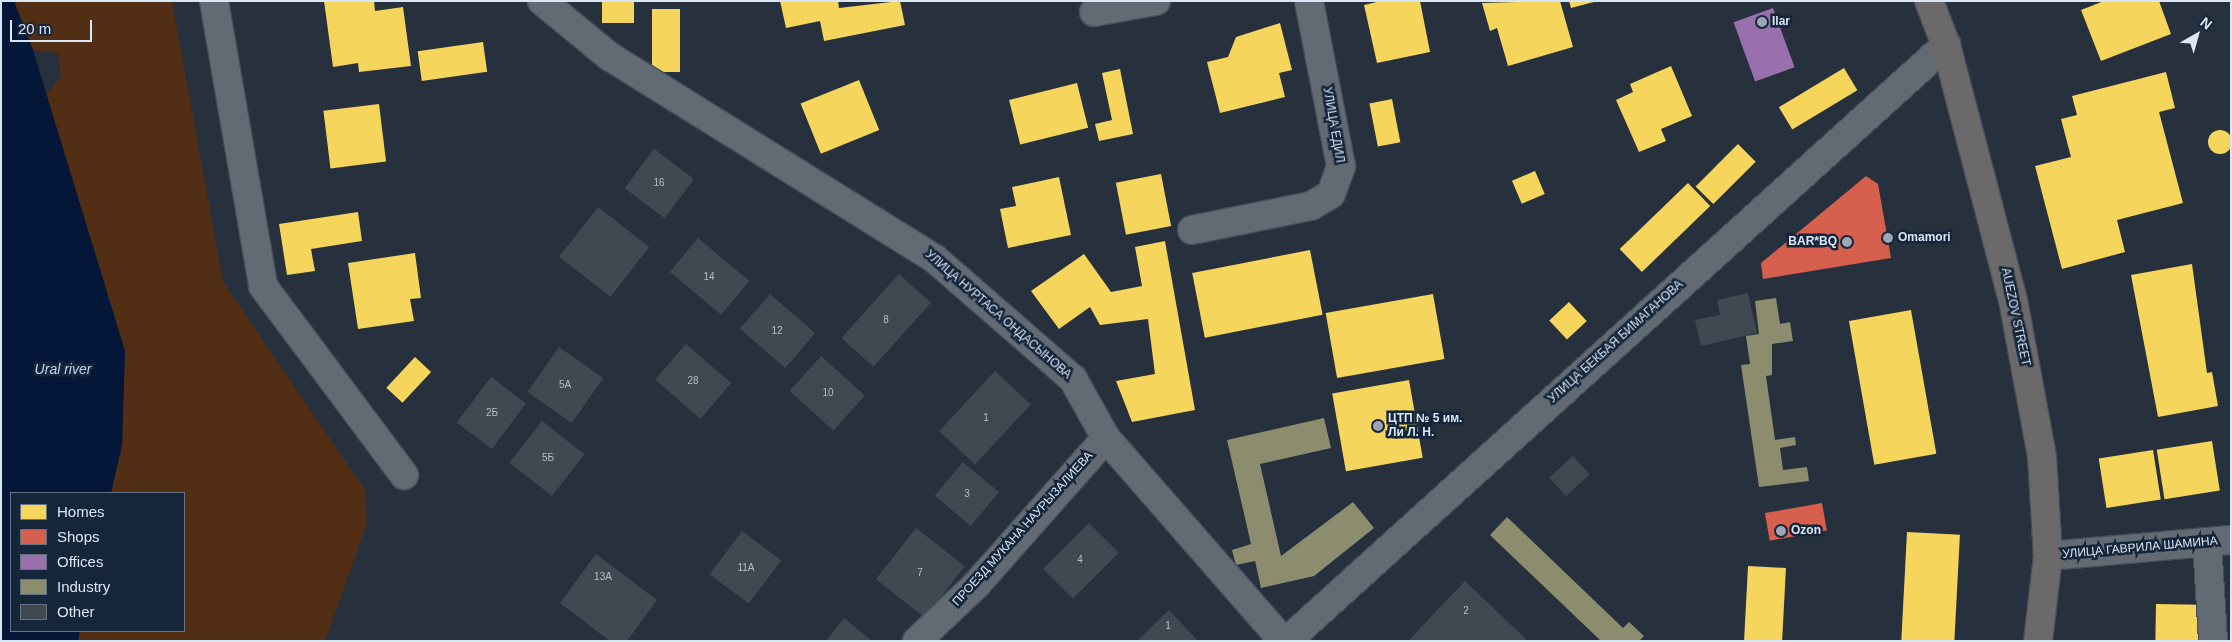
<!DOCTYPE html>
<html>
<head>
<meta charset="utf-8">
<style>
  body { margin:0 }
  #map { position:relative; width:2232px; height:642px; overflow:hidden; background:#27303d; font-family:Helvetica,sans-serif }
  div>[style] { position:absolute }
  .green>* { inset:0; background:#522e15 }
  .water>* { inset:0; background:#041738 }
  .homes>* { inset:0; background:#f6d55c; transform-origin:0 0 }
  .round { border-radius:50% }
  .shops>* { inset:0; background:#d6604d; transform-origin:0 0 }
  .offices>* { inset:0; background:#9970ab; transform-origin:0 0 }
  .industry>* { inset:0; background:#8c8c6e }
  .building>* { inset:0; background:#404852; transform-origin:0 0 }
  .roads { filter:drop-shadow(1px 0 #464e59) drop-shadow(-1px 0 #464e59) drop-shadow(0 1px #464e59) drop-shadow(0 -1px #464e59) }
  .minor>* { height:28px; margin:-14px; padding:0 14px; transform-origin:14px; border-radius:14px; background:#626a73 }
  .major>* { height:28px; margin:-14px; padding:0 14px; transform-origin:14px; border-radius:14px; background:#6b6969 }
  .dots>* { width:14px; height:14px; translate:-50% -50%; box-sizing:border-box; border:2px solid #15253a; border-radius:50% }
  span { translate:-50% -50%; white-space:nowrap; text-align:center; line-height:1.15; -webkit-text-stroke:5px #15253a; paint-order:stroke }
  .number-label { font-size:10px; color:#b4becc }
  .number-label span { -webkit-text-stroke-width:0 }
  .poi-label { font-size:12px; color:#dbe6f4; font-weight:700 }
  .left { translate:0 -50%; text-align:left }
  .right { translate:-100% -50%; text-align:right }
  .street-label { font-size:12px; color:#dbe6f4 }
  .water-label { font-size:14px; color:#bbd2f1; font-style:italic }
  .frame { position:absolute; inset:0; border:2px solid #dbe6f4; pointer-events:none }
  .legend { position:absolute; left:10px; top:492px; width:175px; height:140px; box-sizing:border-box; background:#15253a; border:1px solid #647284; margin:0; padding:6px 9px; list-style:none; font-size:15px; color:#dbe6f4 }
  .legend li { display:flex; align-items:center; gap:10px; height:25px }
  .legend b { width:25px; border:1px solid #647284 }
  .north { position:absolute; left:2172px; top:10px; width:50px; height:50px; -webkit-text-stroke:4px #15253a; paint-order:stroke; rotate:38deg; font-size:14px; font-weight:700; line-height:20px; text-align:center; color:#dbe6f4 }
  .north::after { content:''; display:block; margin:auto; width:18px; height:22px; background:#dbe6f4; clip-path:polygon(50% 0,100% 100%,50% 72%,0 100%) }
  .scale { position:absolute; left:10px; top:20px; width:82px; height:22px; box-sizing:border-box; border:2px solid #dbe6f4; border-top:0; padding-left:6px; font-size:15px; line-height:18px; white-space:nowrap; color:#dbe6f4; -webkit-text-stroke:4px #15253a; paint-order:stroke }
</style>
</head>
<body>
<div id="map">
  <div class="green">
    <i style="clip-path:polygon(14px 1px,172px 1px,223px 282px,365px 490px,367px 523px,325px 641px,78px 641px,80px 631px,184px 631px,184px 493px,111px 493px,122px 445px,125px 351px,46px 95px,61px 76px,58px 53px,33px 50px)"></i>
  </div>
  <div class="water">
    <i style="clip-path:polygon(1px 1px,14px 1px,33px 50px,125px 351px,122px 445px,111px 493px,11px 493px,11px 631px,80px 631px,78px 641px,1px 641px)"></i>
  </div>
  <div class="homes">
    <i style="clip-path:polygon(324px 1px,374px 1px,375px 11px,403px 7px,411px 66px,359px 72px,358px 63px,333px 67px)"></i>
    <i style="left:602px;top:1px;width:32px;height:22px"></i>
    <i style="clip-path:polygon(780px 1px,838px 1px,839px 8px,900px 1px,905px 25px,824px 41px,820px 21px,786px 28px)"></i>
    <i style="clip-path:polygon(1381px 1px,1420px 1px,1430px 52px,1377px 63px,1364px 5px)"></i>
    <i style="clip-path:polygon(1560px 1px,1573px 47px,1508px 66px,1497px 28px,1490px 31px,1482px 3px)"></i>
    <i style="clip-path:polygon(1569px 1px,1594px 1px,1594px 2px,1571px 8px)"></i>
    <i style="clip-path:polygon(2104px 1px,2159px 1px,2171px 34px,2101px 61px,2081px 10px)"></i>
    <i style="left:652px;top:9px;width:28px;height:63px"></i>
    <i style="clip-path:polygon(1280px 23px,1292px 70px,1279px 73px,1285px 97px,1220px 113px,1207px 62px,1228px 57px,1236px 37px)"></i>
    <i style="left:483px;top:42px;width:30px;height:66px;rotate:82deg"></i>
    <i style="clip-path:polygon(1671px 66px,1692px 116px,1661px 129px,1666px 141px,1639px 152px,1616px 100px,1633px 92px,1630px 84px)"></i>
    <i style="left:1844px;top:68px;width:26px;height:76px;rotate:59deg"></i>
    <i style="clip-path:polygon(1120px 69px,1133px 134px,1099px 141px,1095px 124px,1112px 120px,1102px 73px)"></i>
    <i style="clip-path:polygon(2166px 72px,2175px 108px,2159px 112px,2183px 203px,2117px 220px,2125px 252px,2062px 269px,2035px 166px,2071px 157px,2061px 119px,2077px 115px,2072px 96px)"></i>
    <i style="left:859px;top:80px;width:54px;height:63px;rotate:68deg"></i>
    <i style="left:1077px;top:83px;width:46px;height:70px;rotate:76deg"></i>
    <i style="left:1392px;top:99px;width:44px;height:23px;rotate:79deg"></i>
    <i style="left:379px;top:104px;width:58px;height:56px;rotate:83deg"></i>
    <i class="round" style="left:2208px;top:130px;width:24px;height:24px"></i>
    <i style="left:1738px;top:144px;width:25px;height:60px;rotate:45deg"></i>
    <i style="left:1535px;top:171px;width:25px;height:25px;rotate:67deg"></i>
    <i style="left:1161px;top:174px;width:53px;height:46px;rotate:79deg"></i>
    <i style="clip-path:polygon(1059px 177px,1071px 235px,1008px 248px,1000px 209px,1016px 206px,1012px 187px)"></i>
    <i style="left:1688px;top:183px;width:32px;height:95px;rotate:46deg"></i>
    <i style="clip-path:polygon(358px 212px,362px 241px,311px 249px,315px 271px,287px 275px,279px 224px)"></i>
    <i style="clip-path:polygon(1165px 241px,1195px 410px,1132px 422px,1116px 381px,1155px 374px,1148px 319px,1100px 325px,1090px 307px,1059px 329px,1031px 291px,1084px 254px,1111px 292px,1142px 286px,1135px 247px)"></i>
    <i style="left:1310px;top:250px;width:66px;height:120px;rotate:79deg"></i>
    <i style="clip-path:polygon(415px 253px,421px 298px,410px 299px,414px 321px,358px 329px,348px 263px)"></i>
    <i style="clip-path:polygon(2192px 264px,2207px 373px,2212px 372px,2218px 406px,2158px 417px,2131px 275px)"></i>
    <i style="left:1433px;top:294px;width:66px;height:109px;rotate:80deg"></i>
    <i style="left:1569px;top:302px;width:26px;height:27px;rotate:47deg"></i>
    <i style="left:1911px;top:310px;width:146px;height:63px;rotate:80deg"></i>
    <i style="left:415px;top:357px;width:22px;height:42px;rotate:43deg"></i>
    <i style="left:1409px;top:380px;width:79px;height:78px;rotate:80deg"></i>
    <i style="left:2212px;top:441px;width:50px;height:56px;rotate:81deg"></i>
    <i style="left:2153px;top:450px;width:50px;height:55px;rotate:81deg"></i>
    <i style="left:1907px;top:532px;width:53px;height:109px;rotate:3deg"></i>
    <i style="left:1748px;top:566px;width:38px;height:75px;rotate:3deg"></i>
    <i style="left:2156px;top:604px;width:44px;height:37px;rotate:1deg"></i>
  </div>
  <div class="shops">
    <i style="clip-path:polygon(1866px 176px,1878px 184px,1891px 258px,1763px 279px,1761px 263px)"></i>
    <i style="left:1822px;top:503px;width:28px;height:58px;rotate:80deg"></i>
  </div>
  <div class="offices">
    <i style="left:1773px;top:8px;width:63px;height:42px;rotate:70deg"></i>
  </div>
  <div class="industry">
    <i style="clip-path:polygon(1776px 298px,1780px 324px,1790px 322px,1793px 341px,1772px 344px,1772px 375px,1766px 376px,1775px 440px,1795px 437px,1796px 445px,1780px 448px,1783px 470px,1807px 467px,1809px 481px,1759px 487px,1741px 365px,1750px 364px,1746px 336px,1759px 334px,1755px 301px)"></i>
    <i style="clip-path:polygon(1324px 418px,1331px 448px,1260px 464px,1281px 556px,1353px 502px,1374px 528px,1314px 576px,1261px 588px,1255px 561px,1236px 565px,1232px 550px,1251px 544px,1227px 440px)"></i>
    <i style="clip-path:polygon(1507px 517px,1623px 628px,1629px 622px,1644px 636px,1639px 641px,1601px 641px,1490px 535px)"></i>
  </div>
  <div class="building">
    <i style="left:654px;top:149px;width:50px;height:49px;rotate:37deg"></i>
    <i style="left:598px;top:207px;width:65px;height:63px;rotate:38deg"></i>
    <i style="left:698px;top:238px;width:67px;height:44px;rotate:40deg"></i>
    <i style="left:899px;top:274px;width:43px;height:86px;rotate:42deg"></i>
    <i style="clip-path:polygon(1748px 293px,1757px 333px,1701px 346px,1695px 320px,1720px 315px,1717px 300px)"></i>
    <i style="left:770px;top:294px;width:60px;height:46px;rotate:41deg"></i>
    <i style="left:686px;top:344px;width:60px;height:47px;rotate:41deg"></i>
    <i style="left:559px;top:347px;width:54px;height:55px;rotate:35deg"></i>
    <i style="left:821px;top:356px;width:59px;height:47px;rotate:42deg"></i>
    <i style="left:995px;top:371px;width:49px;height:82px;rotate:43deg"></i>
    <i style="left:491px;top:377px;width:44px;height:57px;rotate:37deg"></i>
    <i style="left:542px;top:421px;width:54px;height:53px;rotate:38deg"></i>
    <i style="left:1573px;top:456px;width:25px;height:32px;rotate:48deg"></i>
    <i style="left:963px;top:462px;width:47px;height:44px;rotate:40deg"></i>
    <i style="left:1089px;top:523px;width:42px;height:65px;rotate:45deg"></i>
    <i style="left:916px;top:528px;width:62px;height:65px;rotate:38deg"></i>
    <i style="left:742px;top:531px;width:49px;height:54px;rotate:37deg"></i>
    <i style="clip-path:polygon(596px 554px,657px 600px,627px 641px,610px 641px,560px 603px)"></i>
    <i style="clip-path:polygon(1465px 581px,1528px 641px,1408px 641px)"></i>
    <i style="clip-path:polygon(1169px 610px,1198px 641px,1137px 641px)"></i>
    <i style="clip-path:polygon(844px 618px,872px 641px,826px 641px)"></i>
  </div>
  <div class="roads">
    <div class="minor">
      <i style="left:214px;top:1px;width:289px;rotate:80.2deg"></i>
      <i style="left:263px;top:286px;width:236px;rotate:53.3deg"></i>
      <i style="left:542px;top:1px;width:87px;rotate:39.4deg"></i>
      <i style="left:609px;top:56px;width:384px;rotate:31.9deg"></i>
      <i style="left:935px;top:259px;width:183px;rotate:41deg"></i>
      <i style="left:1073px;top:379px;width:68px;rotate:60.8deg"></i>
      <i style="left:1106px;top:438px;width:269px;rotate:48.9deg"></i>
      <i style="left:1094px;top:12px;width:63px;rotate:-10.1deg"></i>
      <i style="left:1192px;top:230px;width:121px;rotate:-11.4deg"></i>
      <i style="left:1311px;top:206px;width:23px;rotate:-31deg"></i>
      <i style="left:1331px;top:194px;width:30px;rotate:-70deg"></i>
      <i style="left:1341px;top:166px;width:168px;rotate:-101deg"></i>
      <i style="left:2207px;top:542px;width:99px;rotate:86.5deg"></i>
      <i style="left:2048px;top:556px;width:184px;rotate:-5deg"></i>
      <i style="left:917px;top:641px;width:81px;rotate:-43.5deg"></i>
      <i style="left:976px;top:585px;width:196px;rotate:-48.5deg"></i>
      <i style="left:1287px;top:641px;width:889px;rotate:-42.13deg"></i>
    </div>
    <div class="major">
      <i style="left:1929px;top:1px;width:47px;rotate:68.9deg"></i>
      <i style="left:1946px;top:45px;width:264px;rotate:75.3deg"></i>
      <i style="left:2013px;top:300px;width:159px;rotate:79.5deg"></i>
      <i style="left:2042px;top:456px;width:100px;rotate:86.6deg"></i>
      <i style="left:2048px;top:556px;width:86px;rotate:96.7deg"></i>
    </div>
  </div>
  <div class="dots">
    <i style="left:1762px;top:22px;background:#9ca6b4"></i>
    <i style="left:1888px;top:238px;background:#9ca6b4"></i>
    <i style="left:1847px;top:242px;background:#9ca6b4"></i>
    <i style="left:1378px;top:426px;background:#9ca6b4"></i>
    <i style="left:1781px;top:531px;background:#9ca6b4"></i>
  </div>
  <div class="number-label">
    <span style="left:659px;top:183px">16</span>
    <span style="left:709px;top:277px">14</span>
    <span style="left:886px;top:320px">8</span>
    <span style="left:777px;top:331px">12</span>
    <span style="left:693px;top:381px">28</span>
    <span style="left:565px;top:385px">5А</span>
    <span style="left:828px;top:393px">10</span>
    <span style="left:492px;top:413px">2Б</span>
    <span style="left:986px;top:418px">1</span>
    <span style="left:548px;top:458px">5Б</span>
    <span style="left:967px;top:494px">3</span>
    <span style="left:1080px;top:560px">4</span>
    <span style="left:746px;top:568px">11А</span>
    <span style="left:920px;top:573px">7</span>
    <span style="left:603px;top:577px">13А</span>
    <span style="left:1466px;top:611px">2</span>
    <span style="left:1168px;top:626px">1</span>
  </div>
  <div class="poi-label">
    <span class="left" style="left:1772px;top:22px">Ilar</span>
    <span class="left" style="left:1898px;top:238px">Omamori</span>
    <span class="right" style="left:1837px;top:242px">BAR*BQ</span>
    <span class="left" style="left:1388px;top:426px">ЦТП № 5 им.<br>Ли Л. Н.</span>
    <span class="left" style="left:1791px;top:531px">Ozon</span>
  </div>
  <div class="street-label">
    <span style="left:1333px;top:125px;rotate:80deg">УЛИЦА ЕДИЛ</span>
    <span style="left:998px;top:315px;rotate:41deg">УЛИЦА НУРТАСА ОНДАСЫНОВА</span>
    <span style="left:2015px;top:317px;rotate:78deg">AUEZOV STREET</span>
    <span style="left:1616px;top:342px;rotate:-42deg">УЛИЦА БЕКБАЯ БИМАГАНОВА</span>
    <span style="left:1023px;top:529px;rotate:-48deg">ПРОЕЗД МУКАНА НАУРЫЗАЛИЕВА</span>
    <span style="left:2140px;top:548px;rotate:-5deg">УЛИЦА ГАВРИЛА ШАМИНА</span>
  </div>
  <div class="water-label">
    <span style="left:63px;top:369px">Ural river</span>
  </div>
  <div class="frame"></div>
  <ul class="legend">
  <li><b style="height:14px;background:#f6d55c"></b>Homes</li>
  <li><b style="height:14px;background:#d6604d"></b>Shops</li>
  <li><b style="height:14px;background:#9970ab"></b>Offices</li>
  <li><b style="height:14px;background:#8c8c6e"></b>Industry</li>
  <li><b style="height:14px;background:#404852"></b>Other</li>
  </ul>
  <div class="north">N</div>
  <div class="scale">20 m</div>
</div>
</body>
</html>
